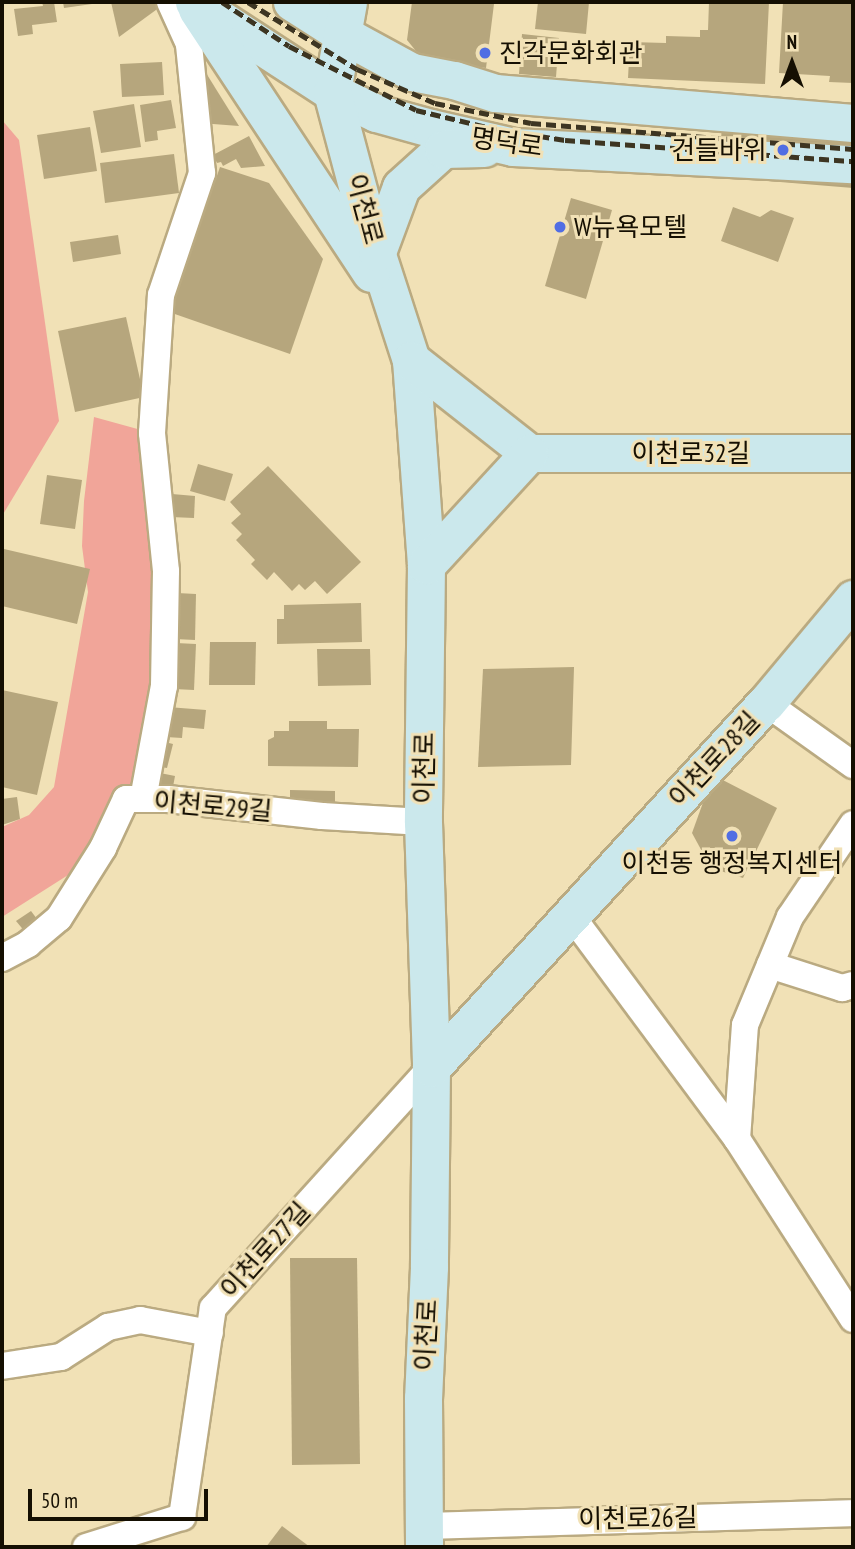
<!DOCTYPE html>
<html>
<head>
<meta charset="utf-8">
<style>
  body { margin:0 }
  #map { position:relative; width:855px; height:1549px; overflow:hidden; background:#f1e1b6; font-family:"PT Sans Narrow","Noto Sans KR",sans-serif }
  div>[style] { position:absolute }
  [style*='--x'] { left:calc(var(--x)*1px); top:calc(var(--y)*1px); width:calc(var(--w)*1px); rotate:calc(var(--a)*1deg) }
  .green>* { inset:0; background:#f1a599 }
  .building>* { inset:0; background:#b6a67d }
  .roads { filter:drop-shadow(2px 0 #baaa81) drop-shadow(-2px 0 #baaa81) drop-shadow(0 2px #baaa81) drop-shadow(0 -2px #baaa81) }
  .street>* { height:26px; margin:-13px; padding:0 13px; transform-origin:13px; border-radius:13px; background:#fff }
  .secondary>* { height:37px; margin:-18.5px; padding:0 18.5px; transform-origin:18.5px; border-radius:18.5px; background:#cbe8ec }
  .rail>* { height:5px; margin-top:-2.5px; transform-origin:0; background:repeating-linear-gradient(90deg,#3d3522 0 10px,transparent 0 15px) }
  .dots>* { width:19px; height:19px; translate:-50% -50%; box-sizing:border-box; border:4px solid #f1e1b6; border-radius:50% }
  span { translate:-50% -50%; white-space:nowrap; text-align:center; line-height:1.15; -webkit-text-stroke:6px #f1e1b6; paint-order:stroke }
  .poi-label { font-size:26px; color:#150f02 }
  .left { translate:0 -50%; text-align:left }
  .right { translate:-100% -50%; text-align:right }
  .street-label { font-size:26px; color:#150f02 }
  .frame { position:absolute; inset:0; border:4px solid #150f02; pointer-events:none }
  .north { position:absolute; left:757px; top:28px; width:70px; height:70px; -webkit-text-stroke:5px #f1e1b6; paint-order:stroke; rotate:0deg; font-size:19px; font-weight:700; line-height:28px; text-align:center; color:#150f02 }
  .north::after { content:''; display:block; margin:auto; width:24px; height:32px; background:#150f02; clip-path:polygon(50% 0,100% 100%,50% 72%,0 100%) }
  .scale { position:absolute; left:28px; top:1489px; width:180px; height:32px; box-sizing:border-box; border:4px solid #150f02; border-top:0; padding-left:9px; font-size:21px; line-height:24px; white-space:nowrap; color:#150f02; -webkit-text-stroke:5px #f1e1b6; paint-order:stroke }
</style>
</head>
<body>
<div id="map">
  <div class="green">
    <div style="clip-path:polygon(2px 120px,19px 140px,59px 421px,2px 516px)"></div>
    <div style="clip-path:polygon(94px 417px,152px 433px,166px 571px,143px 799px,106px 810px,98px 856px,2px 917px,2px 827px,29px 815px,54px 787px,88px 592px,82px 546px,84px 501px)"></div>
  </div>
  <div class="building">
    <div style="clip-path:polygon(42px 2px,54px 2px,57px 22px,32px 25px,33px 34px,18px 36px,14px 9px,43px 6px)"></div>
    <div style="clip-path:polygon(63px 2px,98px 2px,99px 3px,64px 8px)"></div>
    <div style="clip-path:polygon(111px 2px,158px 2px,160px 7px,119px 37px)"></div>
    <div style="clip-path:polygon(412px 2px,494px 4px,486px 68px,453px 64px,453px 60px,420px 56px,407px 40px)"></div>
    <div style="clip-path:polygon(538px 2px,589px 2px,586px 34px,535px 29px)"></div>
    <div style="clip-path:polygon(709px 2px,769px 2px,765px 84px,628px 78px,630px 42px,666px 43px,666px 36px,700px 37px,700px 30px,708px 30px)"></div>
    <div style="clip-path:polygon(783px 2px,853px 2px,853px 83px,829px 82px,830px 76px,779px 73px)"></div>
    <div style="clip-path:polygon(522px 34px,559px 38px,556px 77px,519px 74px)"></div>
    <div style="clip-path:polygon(162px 62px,164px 95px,122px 97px,120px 64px)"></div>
    <div style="clip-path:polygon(206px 73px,239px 126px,200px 123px,197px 91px)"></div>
    <div style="clip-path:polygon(171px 100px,176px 128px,157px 131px,158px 140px,145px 142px,140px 105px)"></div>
    <div style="clip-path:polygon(134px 104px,141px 147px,101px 153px,93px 111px)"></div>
    <div style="clip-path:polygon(723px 114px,853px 124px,853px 188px,718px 177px)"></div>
    <div style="clip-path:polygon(90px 127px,97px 171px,44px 179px,37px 135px)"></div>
    <div style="clip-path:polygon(249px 136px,265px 166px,241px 168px,236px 159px,223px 166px,221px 162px,217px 163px,213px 155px)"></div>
    <div style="clip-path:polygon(174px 154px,179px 193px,105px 203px,100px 163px)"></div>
    <div style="clip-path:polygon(220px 167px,269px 183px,323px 259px,290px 354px,169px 312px)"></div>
    <div style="clip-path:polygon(571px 198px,612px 210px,586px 299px,545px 286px)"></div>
    <div style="clip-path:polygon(733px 207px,760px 217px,771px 210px,794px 218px,778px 262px,721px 241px)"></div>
    <div style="clip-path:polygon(118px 235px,121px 254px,73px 262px,70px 242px)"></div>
    <div style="clip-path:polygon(126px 317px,144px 397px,75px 412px,58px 331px)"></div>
    <div style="clip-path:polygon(198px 464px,233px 474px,225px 501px,190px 491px)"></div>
    <div style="clip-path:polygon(268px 466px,361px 562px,327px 594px,315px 581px,305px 590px,299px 584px,292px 591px,274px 572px,267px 580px,251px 564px,255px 560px,236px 540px,242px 534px,231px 523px,241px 514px,230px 502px)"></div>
    <div style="clip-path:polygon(47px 475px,82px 480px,75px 529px,40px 524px)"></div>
    <div style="clip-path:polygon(172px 494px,195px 496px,194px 518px,171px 517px)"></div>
    <div style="clip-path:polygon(4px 549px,90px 569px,77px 624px,2px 606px)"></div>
    <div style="clip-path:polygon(177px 593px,196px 594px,195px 640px,175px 639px)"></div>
    <div style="clip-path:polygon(361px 603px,362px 642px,277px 644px,277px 619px,284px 619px,284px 605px)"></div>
    <div style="clip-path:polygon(210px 642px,256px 642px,255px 685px,209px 685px)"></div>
    <div style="clip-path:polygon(176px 643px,196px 644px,194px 690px,174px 689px)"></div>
    <div style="clip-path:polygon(317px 649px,370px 649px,371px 685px,318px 686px)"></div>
    <div style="clip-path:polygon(574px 667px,571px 765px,478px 767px,483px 669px)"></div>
    <div style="clip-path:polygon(2px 690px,58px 702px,37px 795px,2px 787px)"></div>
    <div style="clip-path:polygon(168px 707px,206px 710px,204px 729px,183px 727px,182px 738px,166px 737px)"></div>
    <div style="clip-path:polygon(289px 721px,327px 721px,327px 729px,359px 729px,358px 767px,268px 766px,268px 740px,274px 737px,274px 731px,289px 731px)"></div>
    <div style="clip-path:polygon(161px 741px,173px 744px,167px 768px,155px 766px)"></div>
    <div style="clip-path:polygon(155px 772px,175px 776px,172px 792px,152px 788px)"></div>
    <div style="clip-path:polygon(713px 775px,777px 808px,743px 878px,711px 868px,692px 833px)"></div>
    <div style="clip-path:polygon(290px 790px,335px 791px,335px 807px,290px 802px)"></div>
    <div style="clip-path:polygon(17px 797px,20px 819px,2px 825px,2px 799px)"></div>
    <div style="clip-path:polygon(31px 911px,40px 923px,26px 933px,16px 921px)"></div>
    <div style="clip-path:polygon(290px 1258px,357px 1258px,360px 1464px,292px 1465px)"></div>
    <div style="clip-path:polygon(282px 1526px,310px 1547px,266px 1547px)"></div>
  </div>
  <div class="roads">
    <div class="street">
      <div style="--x:766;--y:703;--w:107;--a:35.5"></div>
      <div style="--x:143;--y:799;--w:115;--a:-79.5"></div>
      <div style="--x:164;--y:686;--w:115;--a:-89"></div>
      <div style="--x:166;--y:571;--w:139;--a:-95.8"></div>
      <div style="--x:152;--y:433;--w:138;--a:-86.3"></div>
      <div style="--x:161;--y:295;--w:129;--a:-71.4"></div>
      <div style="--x:202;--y:173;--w:130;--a:-95.8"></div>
      <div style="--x:189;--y:44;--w:46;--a:-114.3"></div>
      <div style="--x:570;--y:914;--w:280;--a:53.4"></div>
      <div style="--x:737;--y:1139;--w:214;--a:57.2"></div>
      <div style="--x:2;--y:958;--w:30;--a:-28"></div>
      <div style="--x:28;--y:944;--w:40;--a:-40"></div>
      <div style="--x:59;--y:918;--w:83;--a:-57.8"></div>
      <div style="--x:103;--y:848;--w:54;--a:-64.9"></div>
      <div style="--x:126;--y:799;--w:42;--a:0"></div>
      <div style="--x:168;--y:799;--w:155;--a:6.3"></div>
      <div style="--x:322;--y:816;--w:101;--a:3.4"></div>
      <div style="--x:770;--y:965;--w:76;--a:17.7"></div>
      <div style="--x:842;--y:988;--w:11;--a:-15"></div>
      <div style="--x:737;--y:1139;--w:114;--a:-86"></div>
      <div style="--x:745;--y:1025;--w:117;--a:-67.4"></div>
      <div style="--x:790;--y:917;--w:112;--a:-55.9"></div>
      <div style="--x:2;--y:1366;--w:60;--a:-8.7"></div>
      <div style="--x:61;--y:1357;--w:56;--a:-32.6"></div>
      <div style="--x:108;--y:1327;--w:33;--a:-12"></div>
      <div style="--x:140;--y:1320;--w:71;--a:10.5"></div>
      <div style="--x:423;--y:1526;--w:430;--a:-1.7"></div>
      <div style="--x:86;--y:1547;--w:101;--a:-17.4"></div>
      <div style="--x:182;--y:1517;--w:211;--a:-81.6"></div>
      <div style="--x:213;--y:1308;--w:324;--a:-47.8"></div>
    </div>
    <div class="secondary">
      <div style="--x:194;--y:2;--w:165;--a:33.1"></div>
      <div style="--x:332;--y:92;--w:49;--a:25.5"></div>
      <div style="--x:376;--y:113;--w:57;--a:15.3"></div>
      <div style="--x:431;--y:128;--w:84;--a:13"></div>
      <div style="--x:513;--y:147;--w:340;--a:2.9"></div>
      <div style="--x:292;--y:2;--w:59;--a:32.6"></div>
      <div style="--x:342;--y:34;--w:80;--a:28.5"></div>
      <div style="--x:412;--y:72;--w:43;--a:10.8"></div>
      <div style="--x:454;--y:80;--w:43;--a:17.6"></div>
      <div style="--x:495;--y:93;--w:359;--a:4.8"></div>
      <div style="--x:348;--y:2;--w:91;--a:100.1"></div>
      <div style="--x:332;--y:92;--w:140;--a:75.1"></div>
      <div style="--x:368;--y:227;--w:140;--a:72.1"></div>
      <div style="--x:411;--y:360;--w:206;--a:85.8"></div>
      <div style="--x:426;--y:565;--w:257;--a:90.7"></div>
      <div style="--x:423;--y:822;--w:246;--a:88.1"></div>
      <div style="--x:431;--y:1068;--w:199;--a:90.6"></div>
      <div style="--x:429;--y:1267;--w:131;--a:92.6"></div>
      <div style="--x:423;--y:1398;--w:149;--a:89.6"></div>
      <div style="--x:197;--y:9;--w:316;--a:56.6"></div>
      <div style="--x:377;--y:252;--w:69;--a:-69.7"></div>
      <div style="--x:401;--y:187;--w:57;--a:-42.1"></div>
      <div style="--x:443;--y:149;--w:41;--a:-1.4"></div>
      <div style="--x:411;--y:360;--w:150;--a:38.2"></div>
      <div style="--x:529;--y:453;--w:324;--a:0"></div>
      <div style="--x:426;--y:565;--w:152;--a:-47.4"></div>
      <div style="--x:431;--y:1068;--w:495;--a:-47.5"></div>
      <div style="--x:766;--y:703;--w:136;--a:-50.1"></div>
    </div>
  </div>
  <div class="rail">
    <div style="--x:222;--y:2;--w:80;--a:33.3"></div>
    <div style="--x:289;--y:46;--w:142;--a:26.7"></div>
    <div style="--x:416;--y:110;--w:81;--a:13.5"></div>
    <div style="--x:495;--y:129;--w:71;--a:8.9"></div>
    <div style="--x:565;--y:140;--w:289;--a:4.2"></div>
    <div style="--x:248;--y:2;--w:128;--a:31.6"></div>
    <div style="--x:357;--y:69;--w:85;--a:23.6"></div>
    <div style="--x:435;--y:103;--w:98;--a:11.8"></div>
    <div style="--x:531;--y:123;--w:323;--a:4.6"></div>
  </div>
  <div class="dots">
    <div style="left:485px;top:53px;background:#516ee3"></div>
    <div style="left:783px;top:150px;background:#516ee3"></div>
    <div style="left:560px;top:227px;background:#516ee3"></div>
    <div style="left:732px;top:836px;background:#516ee3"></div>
  </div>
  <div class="poi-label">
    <span class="left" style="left:499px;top:53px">진각문화회관</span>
    <span class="right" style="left:767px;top:150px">건들바위</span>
    <span class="left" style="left:574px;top:227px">W뉴욕모텔</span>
    <span style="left:732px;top:863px">이천동 행정복지센터</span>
  </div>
  <div class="street-label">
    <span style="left:507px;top:142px;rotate:8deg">명덕로</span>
    <span style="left:365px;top:209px;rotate:75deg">이천로</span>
    <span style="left:691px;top:453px">이천로32길</span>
    <span style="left:714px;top:759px;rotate:-47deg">이천로28길</span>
    <span style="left:424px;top:768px;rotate:-89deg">이천로</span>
    <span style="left:213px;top:806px;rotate:5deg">이천로29길</span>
    <span style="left:265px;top:1250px;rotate:-48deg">이천로27길</span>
    <span style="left:426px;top:1335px;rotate:-87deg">이천로</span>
    <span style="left:638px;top:1518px;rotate:-1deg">이천로26길</span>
  </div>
  <div class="frame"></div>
  <div class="north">N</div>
  <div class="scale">50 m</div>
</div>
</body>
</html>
